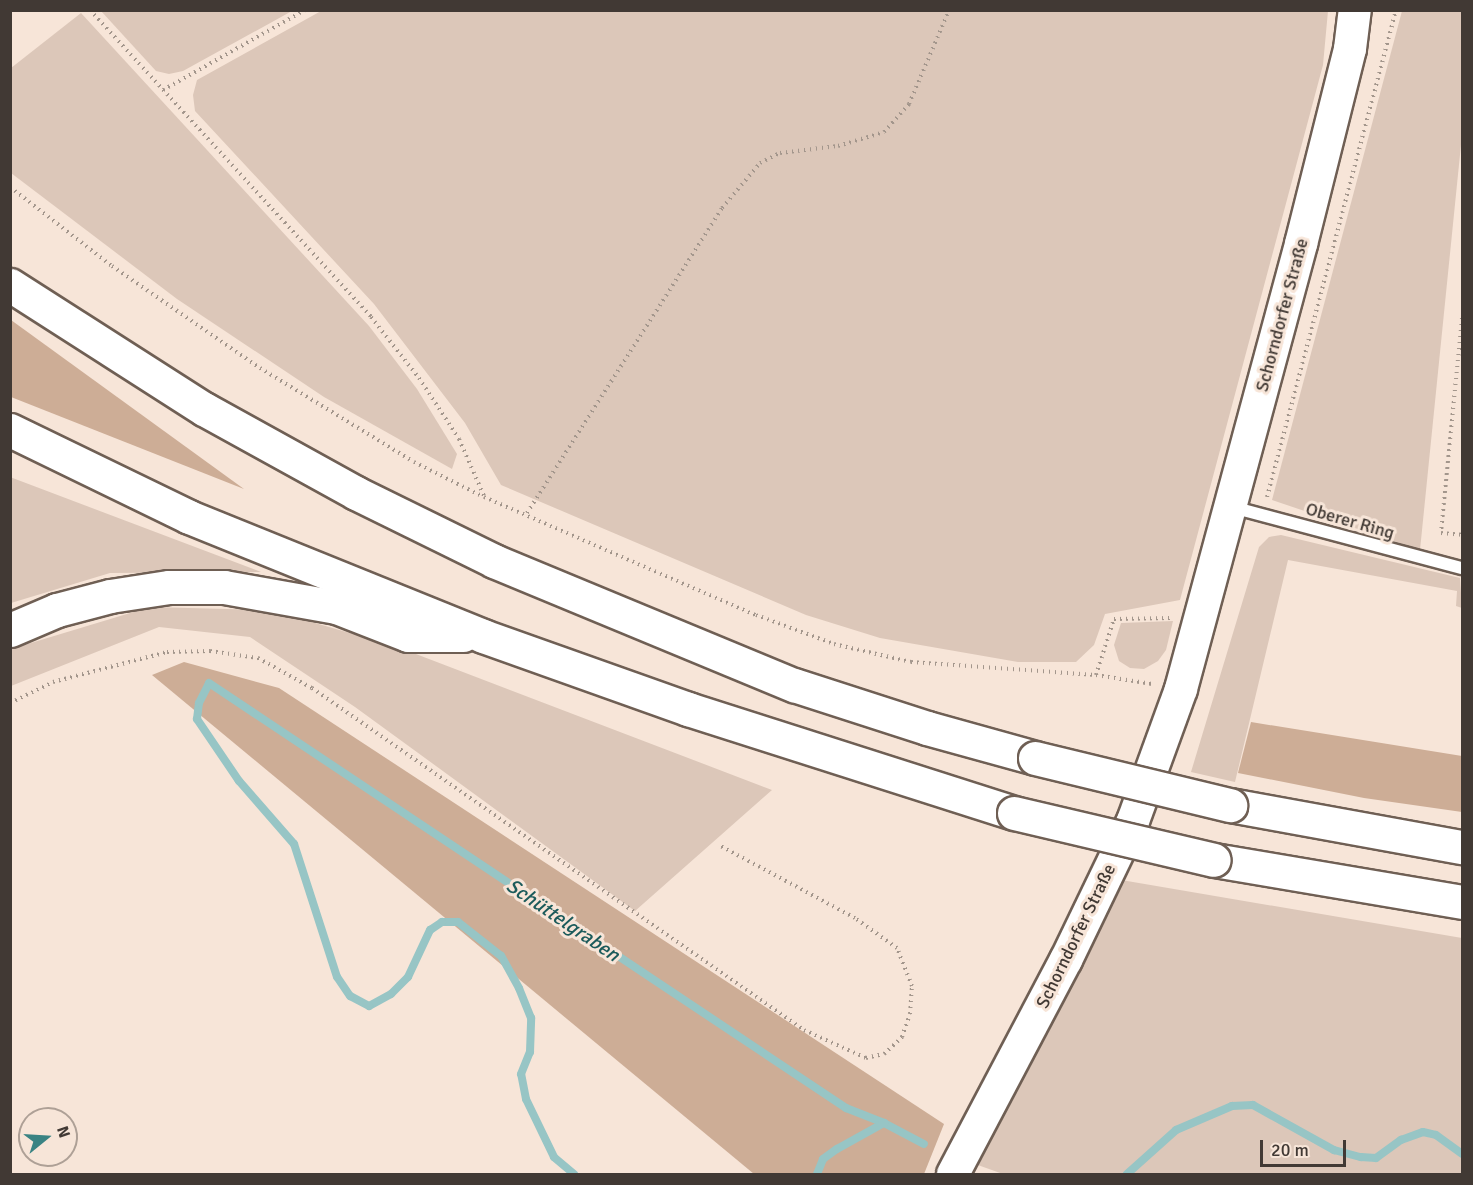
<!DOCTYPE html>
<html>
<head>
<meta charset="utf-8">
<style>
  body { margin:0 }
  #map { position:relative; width:1473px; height:1185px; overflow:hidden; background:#f7e5d8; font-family:Signika,sans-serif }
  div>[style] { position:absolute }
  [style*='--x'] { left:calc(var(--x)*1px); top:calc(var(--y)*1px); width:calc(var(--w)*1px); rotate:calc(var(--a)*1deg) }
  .green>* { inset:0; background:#dcc7b9 }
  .forest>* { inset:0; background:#cdad96 }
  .stream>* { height:8px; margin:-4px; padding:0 4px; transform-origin:4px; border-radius:4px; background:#97c5c5 }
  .path>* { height:4px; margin-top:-2px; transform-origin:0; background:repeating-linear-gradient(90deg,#a3968c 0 1.5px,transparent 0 6px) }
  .roads { filter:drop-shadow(2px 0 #6f5f54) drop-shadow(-2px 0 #6f5f54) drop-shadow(0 2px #6f5f54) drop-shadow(0 -2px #6f5f54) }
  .service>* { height:12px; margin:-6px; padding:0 6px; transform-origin:6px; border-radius:6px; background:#fff }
  .secondary>* { height:32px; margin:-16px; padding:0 16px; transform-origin:16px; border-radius:16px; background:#fff }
  .trunk>* { height:33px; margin:-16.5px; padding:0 16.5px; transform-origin:16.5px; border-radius:16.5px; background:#fff }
  .bridges { filter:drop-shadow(2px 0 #6f5f54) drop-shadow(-2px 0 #6f5f54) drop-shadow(0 2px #6f5f54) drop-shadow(0 -2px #6f5f54) }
  .trunk-bridge>* { height:33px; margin:-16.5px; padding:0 16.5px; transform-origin:16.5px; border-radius:16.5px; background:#fff }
  span { translate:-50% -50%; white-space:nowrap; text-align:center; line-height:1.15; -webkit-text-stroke:6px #f7e5d8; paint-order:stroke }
  .street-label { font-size:18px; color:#413934 }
  .water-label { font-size:20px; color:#1c5b5b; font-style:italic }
  .frame { position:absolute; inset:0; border:12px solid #413934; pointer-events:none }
  .north { position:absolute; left:18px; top:1107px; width:60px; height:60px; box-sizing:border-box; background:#f7e5d8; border:2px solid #aea096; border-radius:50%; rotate:72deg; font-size:16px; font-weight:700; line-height:24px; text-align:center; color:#413934 }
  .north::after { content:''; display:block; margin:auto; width:21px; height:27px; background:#3a8383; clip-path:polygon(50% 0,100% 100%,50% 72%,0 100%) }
  .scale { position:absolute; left:1260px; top:1140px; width:86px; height:27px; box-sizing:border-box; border:3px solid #413934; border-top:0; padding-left:8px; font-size:18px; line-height:21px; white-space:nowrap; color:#413934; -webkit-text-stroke:4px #f7e5d8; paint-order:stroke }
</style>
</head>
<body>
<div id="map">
  <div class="green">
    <div style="clip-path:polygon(101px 11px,292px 11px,183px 71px,169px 74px,156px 71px)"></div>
    <div style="clip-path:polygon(321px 11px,1328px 11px,1323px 65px,1180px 600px,1105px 614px,1094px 645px,1076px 662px,1018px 662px,880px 638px,806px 615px,501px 485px,465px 423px,374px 304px,195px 111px,193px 95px,197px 80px)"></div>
    <div style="clip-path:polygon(1402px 11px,1462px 11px,1462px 135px,1420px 550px,1272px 500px)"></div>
    <div style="clip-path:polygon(81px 13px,369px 326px,417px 389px,457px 454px,452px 469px,324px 397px,177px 299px,11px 173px,11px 68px)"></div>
    <div style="clip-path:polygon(10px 477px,261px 572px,110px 573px,11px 603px)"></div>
    <div style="clip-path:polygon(1281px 535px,1460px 578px,1462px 608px,1456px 606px,1457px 591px,1288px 560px,1235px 782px,1191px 772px,1259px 547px,1269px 537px)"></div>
    <div style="clip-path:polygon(150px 607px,270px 610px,395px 646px,772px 790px,635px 911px,355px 707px,250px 637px,159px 627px,11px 686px,11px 649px)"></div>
    <div style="clip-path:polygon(1173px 621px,1166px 650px,1158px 661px,1144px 669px,1130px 668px,1119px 661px,1114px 645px,1121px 623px)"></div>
    <div style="clip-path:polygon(1092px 875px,1462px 938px,1462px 1174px,1003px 1174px,975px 1164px)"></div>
  </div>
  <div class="forest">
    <div style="clip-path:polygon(11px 320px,244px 489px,11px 397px)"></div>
    <div style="clip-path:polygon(184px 662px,279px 688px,944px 1124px,924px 1174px,754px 1174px,152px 675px)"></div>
    <div style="clip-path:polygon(1251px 722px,1462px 756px,1462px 812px,1364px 798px,1238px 773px)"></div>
  </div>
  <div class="stream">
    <div style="--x:574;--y:1174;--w:26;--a:-140"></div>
    <div style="--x:554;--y:1157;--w:64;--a:-115.8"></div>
    <div style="--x:526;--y:1099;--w:25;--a:-101"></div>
    <div style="--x:521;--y:1074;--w:24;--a:-68"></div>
    <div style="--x:530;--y:1052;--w:34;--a:-88"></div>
    <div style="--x:531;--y:1018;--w:32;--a:-112"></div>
    <div style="--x:519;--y:988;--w:37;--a:-119"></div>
    <div style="--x:501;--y:956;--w:55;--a:-141.7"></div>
    <div style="--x:458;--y:922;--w:16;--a:180"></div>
    <div style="--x:442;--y:922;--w:14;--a:146"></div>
    <div style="--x:430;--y:930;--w:52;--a:115.1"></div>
    <div style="--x:408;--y:977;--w:24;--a:135"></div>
    <div style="--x:391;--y:994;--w:25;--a:151"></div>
    <div style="--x:369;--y:1006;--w:21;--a:-152"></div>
    <div style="--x:350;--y:996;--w:23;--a:-124"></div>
    <div style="--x:337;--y:977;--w:140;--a:-107.9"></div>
    <div style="--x:294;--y:844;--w:84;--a:-131.1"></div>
    <div style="--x:239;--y:781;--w:75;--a:-124.1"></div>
    <div style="--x:197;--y:719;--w:16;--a:-83"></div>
    <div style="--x:199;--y:703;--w:22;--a:-63"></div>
    <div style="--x:209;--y:683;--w:766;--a:33.71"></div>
    <div style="--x:846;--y:1108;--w:41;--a:21.5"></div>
    <div style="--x:884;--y:1123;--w:45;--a:27.7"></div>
    <div style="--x:817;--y:1174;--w:16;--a:-68"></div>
    <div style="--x:823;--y:1159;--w:17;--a:-36"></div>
    <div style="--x:837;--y:1149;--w:54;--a:-29"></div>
    <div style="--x:1127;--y:1174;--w:66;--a:-41.9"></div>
    <div style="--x:1176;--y:1130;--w:61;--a:-23.2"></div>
    <div style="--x:1232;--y:1106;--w:21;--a:-3"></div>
    <div style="--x:1253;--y:1105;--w:93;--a:29.1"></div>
    <div style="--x:1334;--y:1150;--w:28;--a:15"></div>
    <div style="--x:1361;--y:1157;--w:15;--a:4"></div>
    <div style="--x:1376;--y:1158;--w:31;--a:-36"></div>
    <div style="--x:1401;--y:1140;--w:23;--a:-20"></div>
    <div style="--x:1423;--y:1132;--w:13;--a:13"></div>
    <div style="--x:1436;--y:1135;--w:32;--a:36"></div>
  </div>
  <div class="path">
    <div style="--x:90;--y:10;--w:416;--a:47.5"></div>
    <div style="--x:371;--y:317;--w:78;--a:51.8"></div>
    <div style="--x:419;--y:378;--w:73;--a:56.7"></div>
    <div style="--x:459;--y:439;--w:62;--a:66.3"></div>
    <div style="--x:163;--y:90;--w:163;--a:-29.4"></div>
    <div style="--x:10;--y:187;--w:129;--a:37.8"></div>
    <div style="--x:112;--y:266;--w:180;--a:34.6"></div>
    <div style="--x:260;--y:368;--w:180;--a:31.4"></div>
    <div style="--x:414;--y:462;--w:78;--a:26.6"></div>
    <div style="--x:484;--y:497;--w:296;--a:23.5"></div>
    <div style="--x:756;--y:615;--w:83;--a:20.4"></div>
    <div style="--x:834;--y:644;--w:79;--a:13.2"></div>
    <div style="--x:911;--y:662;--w:185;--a:4"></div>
    <div style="--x:1096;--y:675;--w:57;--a:9.1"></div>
    <div style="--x:1462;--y:318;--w:216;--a:95.6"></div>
    <div style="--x:1441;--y:533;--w:21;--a:5"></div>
    <div style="--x:1267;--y:497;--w:504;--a:-75.16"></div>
    <div style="--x:527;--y:513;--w:362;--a:-57.4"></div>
    <div style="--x:722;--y:208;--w:59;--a:-49.8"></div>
    <div style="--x:760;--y:163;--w:22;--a:-27"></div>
    <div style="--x:780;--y:153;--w:58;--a:-6.9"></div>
    <div style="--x:838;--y:146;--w:48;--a:-16.9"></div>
    <div style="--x:884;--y:132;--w:38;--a:-48"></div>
    <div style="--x:909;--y:104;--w:102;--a:-66.9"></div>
    <div style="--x:1096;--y:675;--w:59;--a:-72.2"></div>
    <div style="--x:1114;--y:619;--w:57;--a:-1"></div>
    <div style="--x:10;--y:703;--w:48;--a:-26"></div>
    <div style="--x:53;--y:682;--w:118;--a:-14.7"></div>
    <div style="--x:167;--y:652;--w:43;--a:-1.3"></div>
    <div style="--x:210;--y:651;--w:49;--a:8.3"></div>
    <div style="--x:258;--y:658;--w:62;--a:29.1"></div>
    <div style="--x:312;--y:688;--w:599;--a:34.8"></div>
    <div style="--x:804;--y:1030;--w:68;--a:24.3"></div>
    <div style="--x:866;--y:1058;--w:18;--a:-13"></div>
    <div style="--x:884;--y:1054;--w:25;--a:-43"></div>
    <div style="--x:902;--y:1037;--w:24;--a:-71"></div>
    <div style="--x:910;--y:1014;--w:28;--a:-86"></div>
    <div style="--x:912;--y:986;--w:41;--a:-111.5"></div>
    <div style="--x:897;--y:948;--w:52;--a:-144.5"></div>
    <div style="--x:855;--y:918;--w:152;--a:-151.8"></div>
  </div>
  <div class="roads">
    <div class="service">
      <div style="--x:1232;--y:507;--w:238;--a:14.9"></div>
    </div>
    <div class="secondary">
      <div style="--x:953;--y:1174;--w:242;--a:-62.2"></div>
      <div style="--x:1066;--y:960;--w:154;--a:-64.3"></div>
      <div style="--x:1133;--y:821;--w:140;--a:-70"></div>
      <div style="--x:1181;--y:689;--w:461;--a:-74.9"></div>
      <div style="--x:1301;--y:244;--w:201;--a:-75.9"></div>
      <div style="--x:1350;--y:49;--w:39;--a:-83"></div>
    </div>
    <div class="trunk">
      <div style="--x:10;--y:285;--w:230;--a:32.6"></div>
      <div style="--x:204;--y:409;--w:174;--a:28.9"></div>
      <div style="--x:356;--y:493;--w:154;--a:26.2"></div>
      <div style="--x:494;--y:561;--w:325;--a:22.5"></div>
      <div style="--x:794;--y:685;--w:140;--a:17.9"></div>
      <div style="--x:927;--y:728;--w:112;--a:15.5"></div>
      <div style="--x:10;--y:430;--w:199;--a:25.9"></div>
      <div style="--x:189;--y:517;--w:317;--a:22"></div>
      <div style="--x:483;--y:636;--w:218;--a:19.6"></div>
      <div style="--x:688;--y:709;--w:342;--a:17.7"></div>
      <div style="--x:10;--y:630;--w:51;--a:-23.1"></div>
      <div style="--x:57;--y:610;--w:55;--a:-14.8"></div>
      <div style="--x:110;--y:596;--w:60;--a:-8.7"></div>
      <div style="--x:169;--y:587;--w:55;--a:0"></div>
      <div style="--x:224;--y:587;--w:114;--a:10.1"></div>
      <div style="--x:336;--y:607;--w:77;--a:21.3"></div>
      <div style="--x:408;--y:635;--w:55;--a:0"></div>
      <div style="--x:1230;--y:805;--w:236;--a:10.3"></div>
      <div style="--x:1214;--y:860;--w:252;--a:9.6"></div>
    </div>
  </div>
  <div class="bridges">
    <div class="trunk-bridge">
      <div style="--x:1035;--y:758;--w:201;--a:13.6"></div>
      <div style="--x:1014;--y:813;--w:205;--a:13.2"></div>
    </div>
  </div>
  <div class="street-label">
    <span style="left:1282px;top:315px;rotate:-75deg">Schorndorfer Straße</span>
    <span style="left:1350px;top:521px;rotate:16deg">Oberer Ring</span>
    <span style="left:1076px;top:936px;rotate:-64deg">Schorndorfer Straße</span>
  </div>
  <div class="water-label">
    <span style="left:563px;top:920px;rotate:34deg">Schüttelgraben</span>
  </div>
  <div class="frame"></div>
  <div class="north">N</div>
  <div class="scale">20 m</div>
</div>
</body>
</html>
